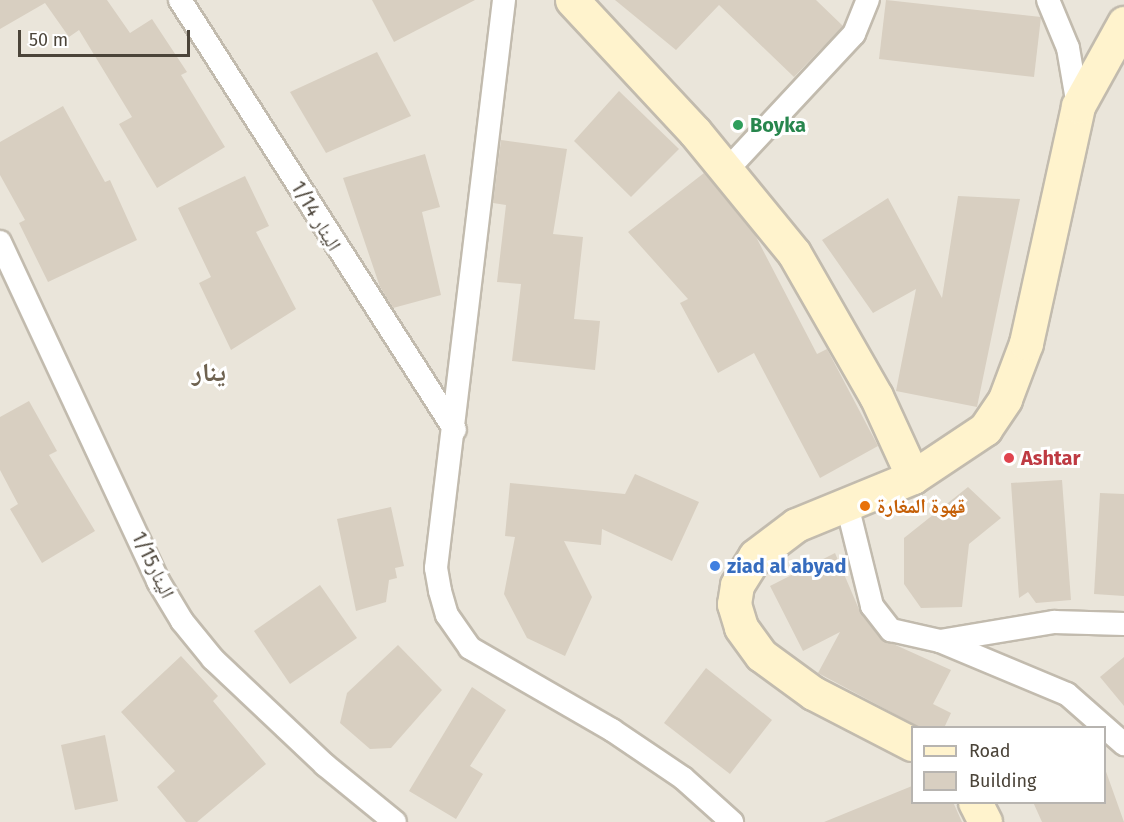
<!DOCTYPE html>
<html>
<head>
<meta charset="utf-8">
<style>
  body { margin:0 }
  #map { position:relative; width:1124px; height:822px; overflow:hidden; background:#f6f3ec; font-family:"Fira Sans","Noto Naskh Arabic",sans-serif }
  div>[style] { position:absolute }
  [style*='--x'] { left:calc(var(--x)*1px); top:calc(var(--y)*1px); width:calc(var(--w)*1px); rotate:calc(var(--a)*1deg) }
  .residential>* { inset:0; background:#eae5da }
  .building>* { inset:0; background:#d8cfc1 }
  .roads { filter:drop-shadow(2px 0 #c2bbae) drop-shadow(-2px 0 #c2bbae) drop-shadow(0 2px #c2bbae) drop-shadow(0 -2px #c2bbae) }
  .street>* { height:22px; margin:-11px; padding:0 11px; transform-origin:11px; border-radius:11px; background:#fff }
  .secondary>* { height:33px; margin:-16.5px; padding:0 16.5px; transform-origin:16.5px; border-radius:16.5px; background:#fff3cd }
  .dots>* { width:16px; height:16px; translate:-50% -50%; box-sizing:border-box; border:3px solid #fff; border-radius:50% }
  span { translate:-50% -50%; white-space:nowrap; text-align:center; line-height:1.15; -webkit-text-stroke:6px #fff; paint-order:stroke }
  .leisure-label { font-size:20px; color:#27864d; font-weight:700 }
  .left { translate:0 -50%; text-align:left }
  .street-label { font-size:20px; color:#4b4439 }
  .health-label { font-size:20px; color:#be3a42; font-weight:700 }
  .food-label { font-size:20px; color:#c56008; font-weight:700 }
  .shop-label { font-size:20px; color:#366cbe; font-weight:700 }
  .district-label { font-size:26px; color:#6e6250; font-weight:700 }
  .legend { position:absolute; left:911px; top:726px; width:195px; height:78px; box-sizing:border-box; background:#fff; border:2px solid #b7b4b0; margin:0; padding:8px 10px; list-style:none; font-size:18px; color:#4b4439 }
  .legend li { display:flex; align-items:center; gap:12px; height:30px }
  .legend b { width:30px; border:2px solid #b7b4b0 }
  .scale { position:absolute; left:18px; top:30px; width:172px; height:27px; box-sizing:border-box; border:3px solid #4b4439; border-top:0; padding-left:8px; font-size:18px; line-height:21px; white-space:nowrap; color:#4b4439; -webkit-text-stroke:4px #fff; paint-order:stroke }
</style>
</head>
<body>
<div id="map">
  <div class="residential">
    <div style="clip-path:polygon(evenodd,0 0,1124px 0,1124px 822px,0 822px,0 0,912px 728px,1104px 728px,1104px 802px,912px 802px,912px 728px)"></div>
  </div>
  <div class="building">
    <div style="clip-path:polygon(0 0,107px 0,130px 33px,152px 19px,187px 72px,181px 75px,225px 147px,157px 188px,119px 124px,132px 117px,79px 30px,69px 37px,45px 3px,0 29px)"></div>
    <div style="clip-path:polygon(372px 0,475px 0,394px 42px)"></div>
    <div style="clip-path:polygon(615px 0,816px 0,843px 26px,794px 77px,719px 5px,676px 50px)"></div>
    <div style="clip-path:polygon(886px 0,1041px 17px,1034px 77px,879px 59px)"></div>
    <div style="clip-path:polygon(377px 52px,411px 116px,326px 153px,290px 92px)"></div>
    <div style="clip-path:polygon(619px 91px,679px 149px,631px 197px,574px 141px)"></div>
    <div style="clip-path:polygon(63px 106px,105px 182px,110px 180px,137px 240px,48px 282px,19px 223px,25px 220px,0 175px,0 142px)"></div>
    <div style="clip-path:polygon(501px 140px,567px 149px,553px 234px,583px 237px,574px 319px,600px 321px,595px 370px,512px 361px,521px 284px,497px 282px,506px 205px,493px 203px)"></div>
    <div style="clip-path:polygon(425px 154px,440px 207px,422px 212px,441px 295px,393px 308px,380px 287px,343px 178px)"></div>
    <div style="clip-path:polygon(704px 173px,755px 235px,817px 354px,827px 349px,878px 446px,820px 478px,754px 353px,718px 373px,680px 303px,688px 299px,628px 232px)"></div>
    <div style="clip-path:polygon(245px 176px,269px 226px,256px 232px,296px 309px,231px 350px,199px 283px,211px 277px,178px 208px)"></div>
    <div style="clip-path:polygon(958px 196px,1020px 199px,977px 407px,896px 391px,916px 289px,873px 313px,822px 240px,888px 198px,942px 298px)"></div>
    <div style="clip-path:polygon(29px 401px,57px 451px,49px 455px,95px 531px,42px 563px,10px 509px,18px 504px,0 470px,0 417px)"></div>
    <div style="clip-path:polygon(635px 474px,699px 502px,672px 561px,602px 529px,601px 545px,564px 541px,592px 597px,565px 656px,527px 638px,504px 594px,515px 537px,505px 536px,510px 483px,625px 494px)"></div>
    <div style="clip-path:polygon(1062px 480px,1071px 600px,1036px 603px,1028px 592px,1019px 598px,1011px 483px)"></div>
    <div style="clip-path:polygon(968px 487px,1001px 518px,969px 544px,962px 607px,921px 608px,904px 584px,904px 538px)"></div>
    <div style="clip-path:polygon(1100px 493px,1124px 494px,1124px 596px,1094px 594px)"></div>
    <div style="clip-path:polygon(391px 507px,404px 566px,395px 568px,397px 578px,389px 580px,386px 602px,356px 611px,337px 519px)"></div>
    <div style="clip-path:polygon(835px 553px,861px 614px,880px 638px,951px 670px,933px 704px,951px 713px,944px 728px,921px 728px,818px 673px,840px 632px,803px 651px,770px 586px)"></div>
    <div style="clip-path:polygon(320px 585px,357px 638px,290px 684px,254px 631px)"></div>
    <div style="clip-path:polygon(398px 645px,442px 690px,391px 748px,370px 749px,340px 723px,347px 693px)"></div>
    <div style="clip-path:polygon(181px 656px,218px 696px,213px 701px,266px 764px,197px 822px,186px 822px,157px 787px,175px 771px,121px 712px)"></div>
    <div style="clip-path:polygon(1124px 657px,1124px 706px,1100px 677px)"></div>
    <div style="clip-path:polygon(706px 668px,772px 720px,730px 774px,664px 723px)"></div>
    <div style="clip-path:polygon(472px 687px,506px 710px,470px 766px,483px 774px,456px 819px,409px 791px)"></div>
    <div style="clip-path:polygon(105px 735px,118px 801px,75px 810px,61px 745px)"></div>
    <div style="clip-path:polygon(1104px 766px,1124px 822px,1042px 822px,1033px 802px,1104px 802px)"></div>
    <div style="clip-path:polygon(912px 786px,912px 802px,953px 802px,962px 822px,824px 822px)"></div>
  </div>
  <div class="roads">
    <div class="street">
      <div style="--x:180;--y:0;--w:510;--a:57.4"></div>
      <div style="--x:504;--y:0;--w:572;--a:96.83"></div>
      <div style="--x:436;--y:568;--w:23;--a:80"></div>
      <div style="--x:440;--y:591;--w:25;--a:74"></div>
      <div style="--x:447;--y:615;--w:40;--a:55.1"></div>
      <div style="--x:470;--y:648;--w:164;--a:30"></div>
      <div style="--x:612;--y:730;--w:86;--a:34.1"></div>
      <div style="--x:683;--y:778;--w:66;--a:41.9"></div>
      <div style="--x:1048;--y:0;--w:52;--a:67.4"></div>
      <div style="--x:1068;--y:48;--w:59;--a:80.2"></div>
      <div style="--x:727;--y:170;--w:186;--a:-47"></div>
      <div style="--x:854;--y:34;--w:37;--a:-68"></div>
      <div style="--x:0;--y:242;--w:374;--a:65"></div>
      <div style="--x:158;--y:581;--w:47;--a:59"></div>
      <div style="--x:182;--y:621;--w:49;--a:50.8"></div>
      <div style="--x:213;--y:659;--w:154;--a:43.4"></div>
      <div style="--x:325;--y:765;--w:90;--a:39.2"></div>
      <div style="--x:847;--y:505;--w:104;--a:76.1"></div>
      <div style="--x:872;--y:606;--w:31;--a:52"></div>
      <div style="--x:891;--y:630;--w:50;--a:12.7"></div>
      <div style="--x:940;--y:641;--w:138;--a:22.7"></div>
      <div style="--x:1067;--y:694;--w:76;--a:41.3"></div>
      <div style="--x:940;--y:641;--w:116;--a:-9.5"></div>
      <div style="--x:1054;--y:622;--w:70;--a:1.6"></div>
    </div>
    <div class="secondary">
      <div style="--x:572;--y:0;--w:180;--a:47"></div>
      <div style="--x:695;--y:132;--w:156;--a:50.7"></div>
      <div style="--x:794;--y:253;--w:165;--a:60.2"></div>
      <div style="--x:876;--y:396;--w:89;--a:65.4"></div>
      <div style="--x:912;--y:744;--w:111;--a:-152.7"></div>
      <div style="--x:813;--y:693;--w:64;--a:-143.8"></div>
      <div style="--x:761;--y:655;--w:34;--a:-126"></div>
      <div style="--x:741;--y:627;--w:24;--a:-107"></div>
      <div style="--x:734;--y:604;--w:19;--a:-81"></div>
      <div style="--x:737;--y:585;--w:34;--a:-58"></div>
      <div style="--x:755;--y:556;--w:51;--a:-37.1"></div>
      <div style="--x:796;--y:525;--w:126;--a:-22.3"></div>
      <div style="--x:913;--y:477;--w:87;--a:-33.7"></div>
      <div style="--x:985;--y:429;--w:36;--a:-56"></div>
      <div style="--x:1005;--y:399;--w:60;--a:-69.4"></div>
      <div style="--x:1026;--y:343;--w:243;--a:-77.6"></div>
      <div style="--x:1078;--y:106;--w:95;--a:-61"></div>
      <div style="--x:975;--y:802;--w:22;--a:63"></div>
    </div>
  </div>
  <div class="dots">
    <div style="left:738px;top:125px;background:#2e9e5b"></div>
    <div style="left:1009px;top:458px;background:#e0444e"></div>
    <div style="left:865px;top:506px;background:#e8710a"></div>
    <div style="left:715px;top:566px;background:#3f7fe0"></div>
  </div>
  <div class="leisure-label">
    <span class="left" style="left:750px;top:125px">Boyka</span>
  </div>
  <div class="street-label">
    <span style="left:316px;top:216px;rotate:59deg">الينار 1/14</span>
    <span style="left:153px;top:565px;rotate:64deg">الينار1/15</span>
  </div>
  <div class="health-label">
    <span class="left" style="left:1021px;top:458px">Ashtar</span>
  </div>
  <div class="food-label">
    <span class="left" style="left:877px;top:506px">قهوة المغارة</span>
  </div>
  <div class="shop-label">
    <span class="left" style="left:727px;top:566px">ziad al abyad</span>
  </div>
  <div class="district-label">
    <span style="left:209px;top:373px">ينار</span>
  </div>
  <ul class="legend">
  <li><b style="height:8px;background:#fff3cd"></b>Road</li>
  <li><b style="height:16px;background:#d8cfc1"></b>Building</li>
  </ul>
  <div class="scale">50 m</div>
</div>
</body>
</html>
